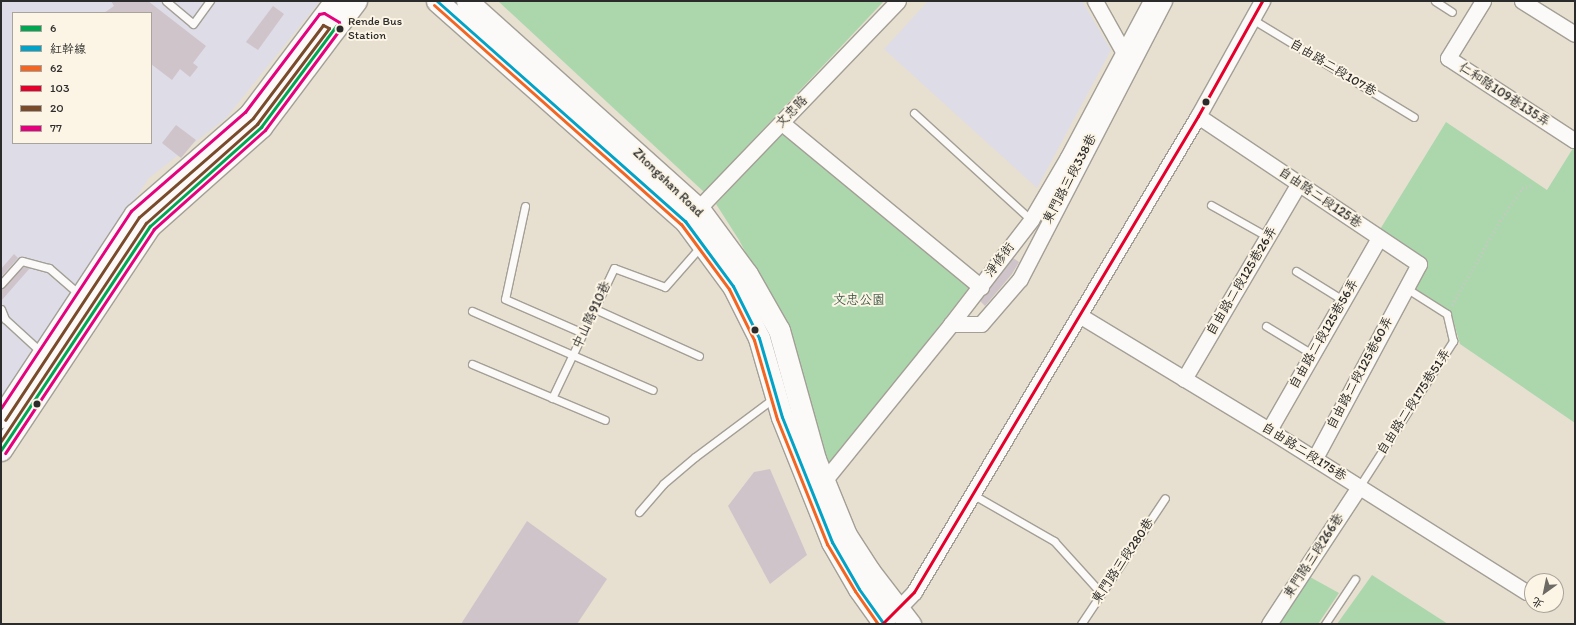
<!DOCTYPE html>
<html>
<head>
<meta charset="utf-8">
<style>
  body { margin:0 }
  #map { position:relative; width:1576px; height:625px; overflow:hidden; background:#e7e0d0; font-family:Itim,"LXGW WenKai TC",sans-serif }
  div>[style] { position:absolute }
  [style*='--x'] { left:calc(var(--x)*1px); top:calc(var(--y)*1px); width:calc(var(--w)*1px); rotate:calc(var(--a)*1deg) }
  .built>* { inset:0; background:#dddce7 }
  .green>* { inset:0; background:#acd7ad }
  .building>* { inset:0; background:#cfc4ca }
  .path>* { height:2.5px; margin-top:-1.25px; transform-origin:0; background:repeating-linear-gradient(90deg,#c9c7c4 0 1px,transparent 0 4px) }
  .roads { filter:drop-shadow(1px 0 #a39f96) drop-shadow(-1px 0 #a39f96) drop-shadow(0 1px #a39f96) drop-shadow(0 -1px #a39f96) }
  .lane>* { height:7px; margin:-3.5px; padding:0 3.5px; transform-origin:3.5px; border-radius:3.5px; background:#fbfaf8 }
  .street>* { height:15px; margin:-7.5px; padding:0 7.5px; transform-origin:7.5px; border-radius:7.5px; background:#fbfaf8 }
  .secondary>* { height:21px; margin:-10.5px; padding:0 10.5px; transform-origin:10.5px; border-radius:10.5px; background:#fbfaf8 }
  .bus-1>* { height:3px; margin:-1.5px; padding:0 1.5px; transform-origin:1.5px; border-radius:1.5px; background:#00a651 }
  .bus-2>* { height:3px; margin:-1.5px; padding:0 1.5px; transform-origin:1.5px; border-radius:1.5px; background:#02a3c6 }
  .bus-3>* { height:3px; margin:-1.5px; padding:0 1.5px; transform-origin:1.5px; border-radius:1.5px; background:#f26522 }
  .bus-4>* { height:3px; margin:-1.5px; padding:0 1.5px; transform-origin:1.5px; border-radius:1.5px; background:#e4002b }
  .bus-5>* { height:3px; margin:-1.5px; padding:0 1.5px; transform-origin:1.5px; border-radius:1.5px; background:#7a4b2a }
  .bus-6>* { height:3px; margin:-1.5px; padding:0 1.5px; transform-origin:1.5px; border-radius:1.5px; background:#e5007d }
  .dots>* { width:11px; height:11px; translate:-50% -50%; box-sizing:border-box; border:2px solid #fcf5e5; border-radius:50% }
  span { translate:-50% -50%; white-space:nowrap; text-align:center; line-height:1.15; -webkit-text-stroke:4px #fcf5e5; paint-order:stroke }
  .bus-label { font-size:12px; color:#2b2b2b }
  .left { translate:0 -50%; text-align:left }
  .street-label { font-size:13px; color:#2b2b2b }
  .park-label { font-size:13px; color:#435c4a }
  .frame { position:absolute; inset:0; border:2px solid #2b2b2b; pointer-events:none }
  .legend { position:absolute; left:12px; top:12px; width:140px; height:132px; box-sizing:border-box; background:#fcf5e5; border:1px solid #a8a49b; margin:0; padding:5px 7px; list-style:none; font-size:12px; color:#2b2b2b }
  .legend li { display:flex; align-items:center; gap:8px; height:20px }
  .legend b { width:20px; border:1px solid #a8a49b }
  .north { position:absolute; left:1524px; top:573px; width:40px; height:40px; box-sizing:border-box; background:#fcf5e5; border:1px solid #a8a49b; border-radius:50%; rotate:213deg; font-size:11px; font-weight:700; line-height:16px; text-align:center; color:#2b2b2b }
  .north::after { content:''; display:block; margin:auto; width:14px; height:18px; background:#6d6a65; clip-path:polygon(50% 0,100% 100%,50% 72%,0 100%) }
</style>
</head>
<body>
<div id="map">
  <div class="built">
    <div style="clip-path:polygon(evenodd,1px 1px,320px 1px,226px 118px,149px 178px,1px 398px,1px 1px,13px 13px,151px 13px,151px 143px,13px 143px,13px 13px)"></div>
    <div style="clip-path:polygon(928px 1px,1082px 1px,1111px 50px,1037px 188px,884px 49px)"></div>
  </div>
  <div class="green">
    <div style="clip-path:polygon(498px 1px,884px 1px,704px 192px)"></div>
    <div style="clip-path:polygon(1446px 122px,1547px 190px,1575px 145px,1575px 423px,1460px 344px,1451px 313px,1409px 287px,1423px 262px,1379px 231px)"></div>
    <div style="clip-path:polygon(783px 133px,969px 288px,825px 471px,806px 385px,780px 317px,739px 240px,716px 204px)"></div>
    <div style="clip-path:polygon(1372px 575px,1448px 624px,1337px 624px)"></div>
    <div style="clip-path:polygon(1310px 577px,1339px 593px,1318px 624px,1277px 624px)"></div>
  </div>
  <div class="building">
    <div style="clip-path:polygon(111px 1px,148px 1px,206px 46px,193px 63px,198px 67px,190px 77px,180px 69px,172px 80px,151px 64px,151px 13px,104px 13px,114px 6px)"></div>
    <div style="clip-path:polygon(273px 6px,284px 14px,258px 50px,246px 42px)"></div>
    <div style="clip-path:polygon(176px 125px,196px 140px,181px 158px,162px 143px)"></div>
    <div style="clip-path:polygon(14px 254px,18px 258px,1px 277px,1px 269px)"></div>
    <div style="clip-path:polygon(1013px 258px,1019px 262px,1012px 274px,985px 306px,980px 301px)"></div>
    <div style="clip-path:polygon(24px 267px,30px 268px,1px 301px,1px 289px)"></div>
    <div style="clip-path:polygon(770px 469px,807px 555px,770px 584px,728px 506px,754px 472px)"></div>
    <div style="clip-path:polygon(527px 521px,607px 579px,577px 624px,461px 624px)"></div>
  </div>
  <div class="path">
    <div style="--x:1452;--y:305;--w:97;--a:-60.3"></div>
    <div style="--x:1500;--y:221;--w:40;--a:-56"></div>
    <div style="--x:1522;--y:188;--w:10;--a:-17"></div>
  </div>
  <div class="roads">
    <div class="lane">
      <div style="--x:166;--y:1;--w:35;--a:40"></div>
      <div style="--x:193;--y:24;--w:29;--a:-54"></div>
      <div style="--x:1435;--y:1;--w:20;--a:33"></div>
      <div style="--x:1252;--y:19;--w:189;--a:31.2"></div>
      <div style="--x:914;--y:113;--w:159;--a:42.4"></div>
      <div style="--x:1211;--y:205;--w:65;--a:29.3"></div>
      <div style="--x:525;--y:206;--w:95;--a:102.1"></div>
      <div style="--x:505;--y:299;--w:85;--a:23.6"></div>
      <div style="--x:1296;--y:271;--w:55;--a:31.7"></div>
      <div style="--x:1;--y:284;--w:31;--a:-48"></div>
      <div style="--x:22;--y:261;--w:28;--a:15"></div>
      <div style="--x:49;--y:268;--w:40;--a:41"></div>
      <div style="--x:1;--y:309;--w:11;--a:68"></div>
      <div style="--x:5;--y:319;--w:49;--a:42.5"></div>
      <div style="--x:595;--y:309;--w:114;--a:24.3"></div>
      <div style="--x:472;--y:311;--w:197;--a:23.6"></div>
      <div style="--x:1266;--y:326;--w:54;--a:31.3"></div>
      <div style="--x:472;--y:364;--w:144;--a:22.8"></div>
      <div style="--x:552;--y:398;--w:144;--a:-64.5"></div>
      <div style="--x:614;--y:268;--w:54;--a:20.4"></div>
      <div style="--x:665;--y:287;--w:55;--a:-48.7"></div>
      <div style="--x:1359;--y:487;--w:174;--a:-57.2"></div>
      <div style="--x:1453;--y:341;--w:28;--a:-103"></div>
      <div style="--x:1447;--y:314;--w:49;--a:-147.6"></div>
      <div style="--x:972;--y:494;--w:95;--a:29.8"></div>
      <div style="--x:1054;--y:541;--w:70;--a:47.9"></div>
      <div style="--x:639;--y:512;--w:37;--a:-49"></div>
      <div style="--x:663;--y:484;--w:42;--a:-40.2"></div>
      <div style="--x:695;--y:457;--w:99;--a:-36.8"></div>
      <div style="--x:1081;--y:624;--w:151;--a:-56.3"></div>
      <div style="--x:1325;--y:624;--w:54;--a:-56.3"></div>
    </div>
    <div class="street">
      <div style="--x:1095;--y:1;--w:57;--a:60.8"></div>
      <div style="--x:1483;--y:1;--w:67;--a:121.6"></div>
      <div style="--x:1448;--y:58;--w:150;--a:33.1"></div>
      <div style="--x:1574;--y:140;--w:1;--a:-45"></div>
      <div style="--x:1522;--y:1;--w:62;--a:31.9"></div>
      <div style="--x:1198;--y:116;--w:266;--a:33.8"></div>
      <div style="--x:1419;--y:264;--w:220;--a:118.2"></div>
      <div style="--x:782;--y:123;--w:258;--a:39.5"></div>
      <div style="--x:692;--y:215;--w:297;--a:-46.1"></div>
      <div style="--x:1079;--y:315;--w:222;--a:31.2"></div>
      <div style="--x:1269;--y:430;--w:304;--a:32.2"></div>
      <div style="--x:951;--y:324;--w:30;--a:0"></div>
      <div style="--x:981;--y:324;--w:60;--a:-49.1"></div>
      <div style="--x:1020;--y:279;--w:313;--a:-62.6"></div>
      <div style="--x:1184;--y:379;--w:227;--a:-59.6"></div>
      <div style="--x:1269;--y:430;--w:221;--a:-60.2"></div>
      <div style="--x:816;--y:484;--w:9;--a:-21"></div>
      <div style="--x:824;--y:481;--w:202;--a:-51"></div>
      <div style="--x:951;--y:324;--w:131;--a:-52.4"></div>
      <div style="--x:1031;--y:220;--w:73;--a:-59.6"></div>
      <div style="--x:1068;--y:157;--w:177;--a:-62"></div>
      <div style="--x:891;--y:616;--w:33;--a:-46"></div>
      <div style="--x:914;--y:592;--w:554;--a:-59.18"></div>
      <div style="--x:1198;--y:116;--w:132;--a:-60.9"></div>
      <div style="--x:1269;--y:624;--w:164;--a:-56.7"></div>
    </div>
    <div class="secondary">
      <div style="--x:437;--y:1;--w:332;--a:41.6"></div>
      <div style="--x:685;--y:221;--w:81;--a:53.6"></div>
      <div style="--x:733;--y:286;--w:58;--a:63.4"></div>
      <div style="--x:759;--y:338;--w:82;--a:73.8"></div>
      <div style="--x:782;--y:417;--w:135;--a:68.2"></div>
      <div style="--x:832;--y:542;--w:54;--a:60.1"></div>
      <div style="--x:859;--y:589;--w:43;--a:54.5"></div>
      <div style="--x:467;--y:1;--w:312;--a:41.9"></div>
      <div style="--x:699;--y:209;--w:81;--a:53.6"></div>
      <div style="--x:747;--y:274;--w:64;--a:60.3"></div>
      <div style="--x:779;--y:330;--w:134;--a:74.4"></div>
      <div style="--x:815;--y:459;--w:82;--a:67.8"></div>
      <div style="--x:846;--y:535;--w:44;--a:57"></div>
      <div style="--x:870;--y:572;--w:66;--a:52.4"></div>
      <div style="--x:1;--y:417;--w:243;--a:-56.6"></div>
      <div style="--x:135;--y:214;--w:151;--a:-41"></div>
      <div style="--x:249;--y:115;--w:143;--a:-53"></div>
      <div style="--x:1;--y:450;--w:269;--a:-56.4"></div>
      <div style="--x:150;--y:226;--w:149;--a:-41.7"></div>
      <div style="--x:261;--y:127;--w:158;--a:-53"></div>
    </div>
  </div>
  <div class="bus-1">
    <div style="--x:1;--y:450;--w:269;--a:-56.4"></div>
    <div style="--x:150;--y:226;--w:149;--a:-41.7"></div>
    <div style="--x:261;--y:127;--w:126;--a:-53.4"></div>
  </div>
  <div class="bus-2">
    <div style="--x:437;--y:1;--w:332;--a:41.6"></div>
    <div style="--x:685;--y:221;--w:81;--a:53.6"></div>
    <div style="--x:733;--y:286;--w:58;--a:63.4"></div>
    <div style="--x:759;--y:338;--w:82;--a:73.8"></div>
    <div style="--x:782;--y:417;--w:135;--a:68.2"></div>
    <div style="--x:832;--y:542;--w:54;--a:60.1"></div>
    <div style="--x:859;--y:589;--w:43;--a:54.5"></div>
  </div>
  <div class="bus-3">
    <div style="--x:434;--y:5;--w:330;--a:41.6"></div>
    <div style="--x:681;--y:224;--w:81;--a:53.6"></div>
    <div style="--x:729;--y:289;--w:57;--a:63.9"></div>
    <div style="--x:754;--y:340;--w:82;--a:73.8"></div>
    <div style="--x:777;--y:419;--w:135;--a:68.2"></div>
    <div style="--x:827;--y:544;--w:55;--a:59.2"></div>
    <div style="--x:855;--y:591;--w:40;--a:55.1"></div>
  </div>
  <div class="bus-4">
    <div style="--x:882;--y:624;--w:45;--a:-45"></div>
    <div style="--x:914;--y:592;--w:554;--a:-59.18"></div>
    <div style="--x:1198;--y:116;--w:132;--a:-60.9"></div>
  </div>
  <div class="bus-5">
    <div style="--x:1;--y:441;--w:262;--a:-56.4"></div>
    <div style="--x:146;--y:223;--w:149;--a:-41.7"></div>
    <div style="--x:257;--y:124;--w:120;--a:-53.1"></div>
    <div style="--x:329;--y:28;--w:7;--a:-153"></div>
    <div style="--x:323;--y:25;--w:116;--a:127"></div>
    <div style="--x:253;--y:118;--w:151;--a:139"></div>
    <div style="--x:139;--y:217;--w:243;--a:123.4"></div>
  </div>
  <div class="bus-6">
    <div style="--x:1;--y:408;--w:236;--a:-56.6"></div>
    <div style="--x:131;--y:211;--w:151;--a:-41"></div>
    <div style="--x:245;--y:112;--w:123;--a:-52.9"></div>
    <div style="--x:319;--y:14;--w:5;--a:-11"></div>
    <div style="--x:324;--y:13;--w:17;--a:31"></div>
    <div style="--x:339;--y:22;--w:7;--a:82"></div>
    <div style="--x:340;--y:29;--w:126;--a:126.6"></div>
    <div style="--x:265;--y:130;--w:149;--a:138.3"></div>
    <div style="--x:154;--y:229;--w:269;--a:123.6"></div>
  </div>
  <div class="dots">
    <div style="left:340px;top:29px;background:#2b2b2b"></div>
    <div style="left:1206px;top:102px;background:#2b2b2b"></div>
    <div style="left:755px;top:330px;background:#2b2b2b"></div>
    <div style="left:37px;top:404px;background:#2b2b2b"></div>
  </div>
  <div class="bus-label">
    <span class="left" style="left:348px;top:29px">Rende Bus<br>Station</span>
  </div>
  <div class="street-label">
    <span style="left:1333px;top:68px;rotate:31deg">自由路二段107巷</span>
    <span style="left:1504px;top:95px;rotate:33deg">仁和路109巷135弄</span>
    <span style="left:792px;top:112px;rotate:-46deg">文忠路</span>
    <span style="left:1070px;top:179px;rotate:-62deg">東門路三段338巷</span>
    <span style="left:668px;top:183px;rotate:44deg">Zhongshan Road</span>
    <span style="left:1320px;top:198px;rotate:34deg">自由路二段125巷</span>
    <span style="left:1000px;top:260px;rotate:-53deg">淨修街</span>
    <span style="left:1242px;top:281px;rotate:-59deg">自由路二段125巷26弄</span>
    <span style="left:592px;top:315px;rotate:-65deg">中山路910巷</span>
    <span style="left:1324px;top:334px;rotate:-60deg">自由路二段125巷56弄</span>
    <span style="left:1360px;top:373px;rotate:-62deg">自由路二段125巷60弄</span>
    <span style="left:1414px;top:402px;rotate:-57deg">自由路二段175巷51弄</span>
    <span style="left:1304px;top:452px;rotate:32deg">自由路二段175巷</span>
    <span style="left:1314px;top:556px;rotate:-57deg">東門路三段266巷</span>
    <span style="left:1123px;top:561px;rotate:-56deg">東門路三段280巷</span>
  </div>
  <div class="park-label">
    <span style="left:859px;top:300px">文忠公園</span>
  </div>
  <div class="frame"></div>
  <ul class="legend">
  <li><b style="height:5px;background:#00a651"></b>6</li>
  <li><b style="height:5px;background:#02a3c6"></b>紅幹線</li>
  <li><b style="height:5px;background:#f26522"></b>62</li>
  <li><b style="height:5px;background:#e4002b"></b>103</li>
  <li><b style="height:5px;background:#7a4b2a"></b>20</li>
  <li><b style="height:5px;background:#e5007d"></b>77</li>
  </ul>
  <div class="north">北</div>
</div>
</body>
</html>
